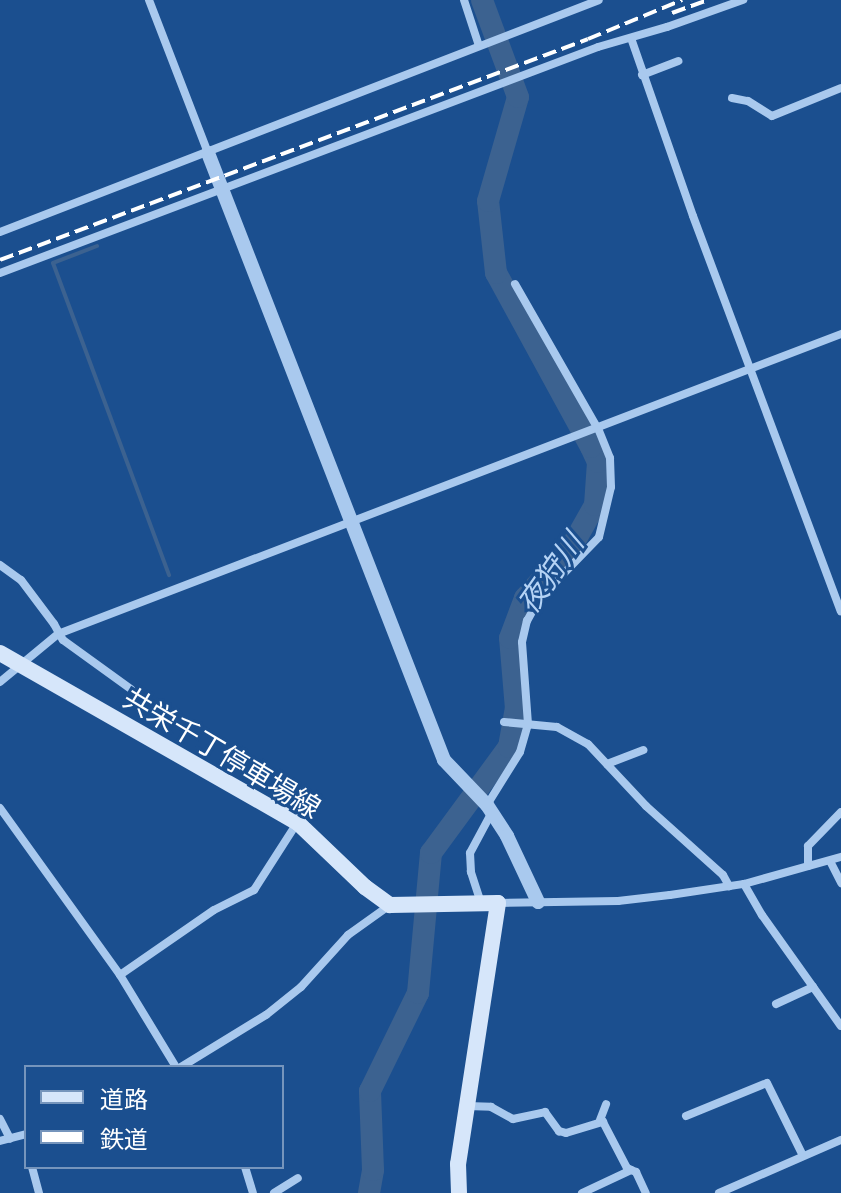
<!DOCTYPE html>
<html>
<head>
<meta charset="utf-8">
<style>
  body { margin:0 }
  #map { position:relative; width:841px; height:1193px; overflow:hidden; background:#1b4f8f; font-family:Ubuntu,"Noto Sans JP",sans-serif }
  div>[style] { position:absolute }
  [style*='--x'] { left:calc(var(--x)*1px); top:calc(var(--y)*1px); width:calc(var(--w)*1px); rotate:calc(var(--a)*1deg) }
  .stream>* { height:4px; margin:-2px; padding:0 2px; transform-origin:2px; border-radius:2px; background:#3c6290 }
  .river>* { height:22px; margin:-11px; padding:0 11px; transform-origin:11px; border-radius:11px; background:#3c6290 }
  .minor>* { height:8px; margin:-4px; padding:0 4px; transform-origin:4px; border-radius:4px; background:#a9c9ee }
  .tertiary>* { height:14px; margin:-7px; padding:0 7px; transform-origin:7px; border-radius:7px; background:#a9c9ee }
  .secondary>* { height:16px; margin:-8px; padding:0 8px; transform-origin:8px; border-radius:8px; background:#d6e6fa }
  .rail>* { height:4px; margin-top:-2px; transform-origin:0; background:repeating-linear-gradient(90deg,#fff 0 14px,transparent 0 20px) }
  span { translate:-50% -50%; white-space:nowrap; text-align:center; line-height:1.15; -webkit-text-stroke:6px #1b4f8f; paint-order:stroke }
  .street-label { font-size:28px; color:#fff }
  .water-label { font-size:30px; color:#b5d3f5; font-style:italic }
  .legend { position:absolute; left:24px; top:1065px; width:260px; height:104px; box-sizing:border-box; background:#1b4f8f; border:2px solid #7695bc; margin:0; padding:10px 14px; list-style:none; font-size:24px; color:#fff }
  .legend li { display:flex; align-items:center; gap:16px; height:40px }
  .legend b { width:40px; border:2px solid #7695bc }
</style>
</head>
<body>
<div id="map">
  <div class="stream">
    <div style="--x:97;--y:246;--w:47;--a:158.9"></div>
    <div style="--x:53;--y:263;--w:333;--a:69.6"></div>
  </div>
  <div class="river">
    <div style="--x:369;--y:1193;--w:23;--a:-80"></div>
    <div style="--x:373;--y:1170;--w:79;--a:-92.2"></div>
    <div style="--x:370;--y:1091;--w:109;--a:-63.9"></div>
    <div style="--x:418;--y:993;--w:141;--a:-84.7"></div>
    <div style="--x:431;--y:853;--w:132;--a:-53.7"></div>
    <div style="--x:509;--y:747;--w:39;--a:-80"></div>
    <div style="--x:516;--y:709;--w:71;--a:-94.8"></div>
    <div style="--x:510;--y:638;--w:43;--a:-69.4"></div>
    <div style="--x:525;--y:598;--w:70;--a:-47.9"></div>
    <div style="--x:572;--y:546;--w:47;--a:-60.7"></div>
    <div style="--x:595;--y:505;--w:43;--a:-86"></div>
    <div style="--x:598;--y:462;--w:17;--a:-115"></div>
    <div style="--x:591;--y:447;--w:198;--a:-118.6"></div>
    <div style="--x:496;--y:273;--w:72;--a:-96.3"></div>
    <div style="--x:488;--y:201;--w:108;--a:-73.9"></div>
    <div style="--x:518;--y:97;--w:103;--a:-110.4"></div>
  </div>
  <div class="minor">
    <div style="--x:149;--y:0;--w:164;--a:68.9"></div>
    <div style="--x:464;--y:0;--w:48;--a:71.9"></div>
    <div style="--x:631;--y:38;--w:188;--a:70.8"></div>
    <div style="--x:693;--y:216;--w:422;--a:69.5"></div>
    <div style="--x:642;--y:75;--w:39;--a:-21"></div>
    <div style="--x:732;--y:98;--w:16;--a:11"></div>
    <div style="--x:748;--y:101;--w:28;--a:32"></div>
    <div style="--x:772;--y:116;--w:74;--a:-22.1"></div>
    <div style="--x:0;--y:232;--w:642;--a:-21.17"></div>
    <div style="--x:0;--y:273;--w:639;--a:-20.7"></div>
    <div style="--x:598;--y:47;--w:72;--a:-16.2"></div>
    <div style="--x:667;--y:27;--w:81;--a:-19.6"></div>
    <div style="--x:0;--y:565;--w:26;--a:36"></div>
    <div style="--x:21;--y:580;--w:55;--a:53.1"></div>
    <div style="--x:54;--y:624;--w:18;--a:61"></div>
    <div style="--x:63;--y:640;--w:84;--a:35.8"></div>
    <div style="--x:0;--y:682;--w:75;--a:-39.6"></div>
    <div style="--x:58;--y:634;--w:839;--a:-20.96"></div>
    <div style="--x:504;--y:722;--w:53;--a:5.4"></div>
    <div style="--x:557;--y:727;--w:35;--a:29"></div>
    <div style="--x:588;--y:744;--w:85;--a:46.9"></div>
    <div style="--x:646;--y:806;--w:103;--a:41.9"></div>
    <div style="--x:723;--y:875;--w:13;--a:61"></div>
    <div style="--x:607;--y:764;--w:39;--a:-21"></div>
    <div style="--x:487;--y:805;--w:62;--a:-58.1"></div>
    <div style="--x:520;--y:752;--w:29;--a:-74"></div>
    <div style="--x:528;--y:724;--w:82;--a:-94.2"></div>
    <div style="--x:522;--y:642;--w:22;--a:-77"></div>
    <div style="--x:527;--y:621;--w:25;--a:-61"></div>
    <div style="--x:539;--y:599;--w:86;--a:-45.9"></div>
    <div style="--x:599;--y:537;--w:51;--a:-76.5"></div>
    <div style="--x:611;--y:487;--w:29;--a:-92"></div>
    <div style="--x:610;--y:458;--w:31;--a:-112"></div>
    <div style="--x:598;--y:429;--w:167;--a:-119.8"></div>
    <div style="--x:0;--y:808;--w:206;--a:54.3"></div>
    <div style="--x:120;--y:975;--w:108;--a:58.7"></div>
    <div style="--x:830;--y:861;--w:25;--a:63"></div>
    <div style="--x:808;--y:866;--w:20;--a:-90"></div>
    <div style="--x:808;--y:846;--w:47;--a:-45.9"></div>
    <div style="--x:744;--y:884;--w:36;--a:60"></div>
    <div style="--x:762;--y:915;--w:136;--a:54.6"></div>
    <div style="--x:481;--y:903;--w:33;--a:-108"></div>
    <div style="--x:471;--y:872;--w:19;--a:-93"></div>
    <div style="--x:470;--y:853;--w:47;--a:-61.8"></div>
    <div style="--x:498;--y:903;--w:120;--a:-1"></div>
    <div style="--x:618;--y:901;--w:52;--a:-6.6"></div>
    <div style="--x:670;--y:895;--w:75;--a:-8.5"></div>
    <div style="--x:744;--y:884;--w:101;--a:-15.6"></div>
    <div style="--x:120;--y:975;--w:114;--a:-34.7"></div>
    <div style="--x:214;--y:910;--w:45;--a:-26.6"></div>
    <div style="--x:254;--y:890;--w:80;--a:-57.3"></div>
    <div style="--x:776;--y:1004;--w:41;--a:-24.7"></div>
    <div style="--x:181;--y:1067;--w:100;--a:-31.5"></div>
    <div style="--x:266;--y:1015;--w:45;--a:-38.7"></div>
    <div style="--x:301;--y:987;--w:70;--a:-47.9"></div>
    <div style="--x:348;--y:935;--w:52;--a:-35.5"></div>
    <div style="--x:467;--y:1106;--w:24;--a:2"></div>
    <div style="--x:491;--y:1107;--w:25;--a:29"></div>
    <div style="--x:513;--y:1119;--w:33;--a:-12"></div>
    <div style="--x:545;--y:1112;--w:24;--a:54"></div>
    <div style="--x:559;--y:1131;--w:7;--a:16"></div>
    <div style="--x:566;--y:1133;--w:39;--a:-17"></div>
    <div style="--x:603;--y:1122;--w:52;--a:62.4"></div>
    <div style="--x:627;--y:1168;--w:10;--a:24"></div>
    <div style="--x:636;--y:1172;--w:23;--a:65"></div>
    <div style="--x:686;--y:1116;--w:87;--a:-22.2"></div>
    <div style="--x:767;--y:1083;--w:81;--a:63.7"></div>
    <div style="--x:0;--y:1119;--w:22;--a:63"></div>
    <div style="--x:600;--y:1120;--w:17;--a:-69"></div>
    <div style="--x:0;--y:1141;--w:27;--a:-15"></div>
    <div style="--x:32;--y:1167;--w:27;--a:75"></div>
    <div style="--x:245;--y:1167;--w:27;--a:73"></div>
    <div style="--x:274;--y:1193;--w:28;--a:-32"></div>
    <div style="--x:582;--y:1193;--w:54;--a:-25.1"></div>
    <div style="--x:719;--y:1193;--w:133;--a:-23.5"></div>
  </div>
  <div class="tertiary">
    <div style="--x:208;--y:153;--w:651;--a:68.75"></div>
    <div style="--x:444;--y:760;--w:62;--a:46.3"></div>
    <div style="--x:487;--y:805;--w:37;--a:57"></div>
    <div style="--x:507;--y:836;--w:73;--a:64.8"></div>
  </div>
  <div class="secondary">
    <div style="--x:0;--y:653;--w:343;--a:29.7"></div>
    <div style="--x:298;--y:823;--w:93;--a:43.7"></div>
    <div style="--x:365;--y:887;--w:31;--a:36"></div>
    <div style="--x:390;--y:905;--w:108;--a:-1.1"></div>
    <div style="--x:498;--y:903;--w:264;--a:98.7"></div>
    <div style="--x:458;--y:1164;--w:29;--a:88"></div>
  </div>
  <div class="rail">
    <div style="--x:672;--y:13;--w:37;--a:-20"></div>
    <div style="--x:0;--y:260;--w:628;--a:-20.6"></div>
    <div style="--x:588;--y:39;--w:102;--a:-22.5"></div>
  </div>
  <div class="street-label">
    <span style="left:222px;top:753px;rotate:31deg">共栄千丁停車場線</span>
  </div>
  <div class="water-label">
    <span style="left:550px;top:573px;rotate:-55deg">夜狩川</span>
  </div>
  <ul class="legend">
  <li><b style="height:10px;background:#d6e6fa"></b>道路</li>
  <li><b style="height:10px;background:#fff"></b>鉄道</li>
  </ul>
</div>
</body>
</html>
